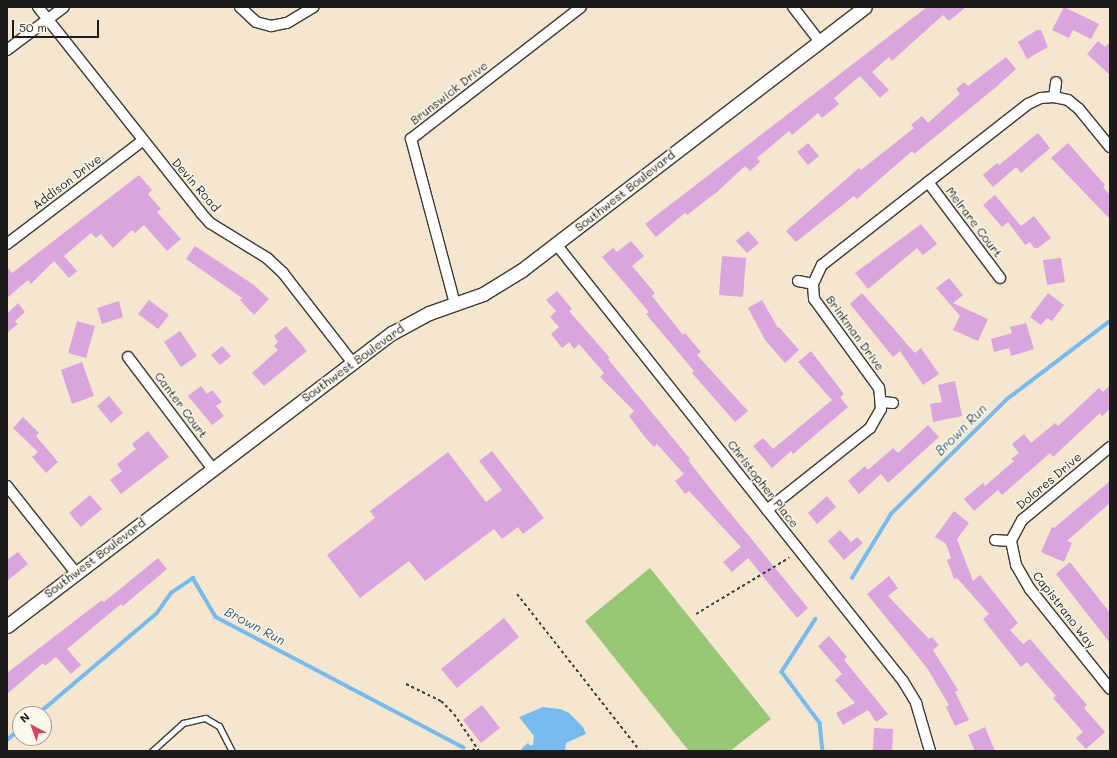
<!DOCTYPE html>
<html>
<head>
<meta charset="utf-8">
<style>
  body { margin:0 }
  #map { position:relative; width:1117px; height:758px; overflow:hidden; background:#f5e7cf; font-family:Mali,sans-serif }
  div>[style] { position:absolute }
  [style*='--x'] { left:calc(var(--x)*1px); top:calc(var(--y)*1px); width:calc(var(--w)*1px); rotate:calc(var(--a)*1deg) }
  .green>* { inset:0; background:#99c674 }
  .water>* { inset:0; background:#78baed }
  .stream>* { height:3.5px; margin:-1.75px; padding:0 1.75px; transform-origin:1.75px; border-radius:1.75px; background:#78baed }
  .building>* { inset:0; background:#daa4df }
  .path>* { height:2px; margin-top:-1px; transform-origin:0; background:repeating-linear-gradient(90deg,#3d3a37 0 3px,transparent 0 6px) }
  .roads { filter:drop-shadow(1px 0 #3d3a37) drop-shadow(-1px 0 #3d3a37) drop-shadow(0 1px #3d3a37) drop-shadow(0 -1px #3d3a37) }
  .service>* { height:5px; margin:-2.5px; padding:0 2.5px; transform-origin:2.5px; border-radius:2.5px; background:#fff }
  .minor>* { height:10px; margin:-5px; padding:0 5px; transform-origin:5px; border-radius:5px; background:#fff }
  .tertiary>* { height:13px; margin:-6.5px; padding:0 6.5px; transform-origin:6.5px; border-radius:6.5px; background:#fff }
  span { translate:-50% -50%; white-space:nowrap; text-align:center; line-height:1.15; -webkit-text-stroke:3px #fbf7ec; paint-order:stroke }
  .street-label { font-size:12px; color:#1c1c1c }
  .water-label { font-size:13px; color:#415b70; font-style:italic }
  .frame { position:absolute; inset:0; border:8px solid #1c1c1c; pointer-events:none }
  .north { position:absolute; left:12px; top:706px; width:40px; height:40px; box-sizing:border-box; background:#fbf7ec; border:1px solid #a29f99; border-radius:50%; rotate:319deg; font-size:11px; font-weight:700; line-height:16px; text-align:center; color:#1c1c1c }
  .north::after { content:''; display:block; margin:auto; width:14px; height:18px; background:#d1495b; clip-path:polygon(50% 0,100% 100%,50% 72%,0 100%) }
  .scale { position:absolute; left:12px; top:20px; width:87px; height:18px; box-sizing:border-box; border:2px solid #1c1c1c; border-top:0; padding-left:5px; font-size:12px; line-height:14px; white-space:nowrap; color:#1c1c1c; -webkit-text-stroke:3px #fbf7ec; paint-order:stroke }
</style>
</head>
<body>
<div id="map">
  <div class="green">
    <div style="clip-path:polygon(650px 568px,771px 719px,730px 751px,689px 751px,585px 621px)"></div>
  </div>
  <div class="water">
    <div style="clip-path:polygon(543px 707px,560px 709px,569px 713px,583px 727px,586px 734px,566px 743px,565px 751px,522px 751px,522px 748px,528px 743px,531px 746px,533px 744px,534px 736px,519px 717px)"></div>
  </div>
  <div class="stream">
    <div style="--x:852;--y:578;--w:75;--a:-58.6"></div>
    <div style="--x:891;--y:514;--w:162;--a:-44.7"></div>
    <div style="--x:1006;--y:400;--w:131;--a:-37.2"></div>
    <div style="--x:816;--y:619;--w:63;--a:122.7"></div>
    <div style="--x:782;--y:672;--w:64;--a:53.3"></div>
    <div style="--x:820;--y:723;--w:28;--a:84"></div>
    <div style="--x:38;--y:714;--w:156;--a:-40.3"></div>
    <div style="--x:157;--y:613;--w:24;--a:-55"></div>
    <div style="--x:171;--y:593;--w:27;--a:-34"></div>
    <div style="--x:193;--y:578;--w:45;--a:59.5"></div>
    <div style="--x:216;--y:617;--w:280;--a:27.8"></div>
    <div style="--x:7;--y:740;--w:17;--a:-40"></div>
  </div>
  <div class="building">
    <div style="clip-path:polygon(927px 7px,966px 7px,949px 21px,943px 15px,892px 61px,889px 57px,872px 72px,889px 90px,880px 98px,860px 76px,834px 98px,839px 104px,822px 118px,818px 113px,792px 135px,789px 131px,757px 158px,760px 162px,750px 171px,745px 166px,717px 192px,687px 215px,685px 213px,656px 237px,645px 224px)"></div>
    <div style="clip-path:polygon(1064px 7px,1099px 24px,1091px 39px,1073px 30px,1069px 38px,1052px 30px)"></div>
    <div style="clip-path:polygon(1037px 30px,1041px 30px,1048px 47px,1027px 59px,1018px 42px)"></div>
    <div style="clip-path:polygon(1098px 41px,1105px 47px,1110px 42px,1110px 75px,1087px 54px)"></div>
    <div style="clip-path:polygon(1006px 57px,1016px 69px,995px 88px,914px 154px,912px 151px,857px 199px,854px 196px,796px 242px,786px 231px,859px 168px,861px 170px,914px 128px,911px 125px,922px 116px,928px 123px,960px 94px,956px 89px,964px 82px,968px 86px)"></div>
    <div style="clip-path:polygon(1038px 133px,1050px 148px,1021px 173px,1016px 167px,993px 187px,983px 175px,997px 163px,999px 165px)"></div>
    <div style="clip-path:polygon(808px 143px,819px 156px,808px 165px,797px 152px)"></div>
    <div style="clip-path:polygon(1068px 143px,1105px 185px,1103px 187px,1110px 195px,1110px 219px,1051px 158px)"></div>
    <div style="clip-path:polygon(139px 175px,152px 190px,148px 194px,161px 209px,157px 212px,181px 239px,167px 251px,144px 225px,135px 233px,132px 230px,113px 248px,101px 234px,96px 238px,91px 233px,64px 256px,77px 271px,69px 278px,54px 261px,31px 284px,28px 280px,7px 298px,7px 267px,12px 273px)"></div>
    <div style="clip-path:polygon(995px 195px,1021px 226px,1034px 216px,1051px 238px,1038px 248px,1034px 248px,1030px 242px,1025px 245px,1008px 222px,1002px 227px,983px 205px)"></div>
    <div style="clip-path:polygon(921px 224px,937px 244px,923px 255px,917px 248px,868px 289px,855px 273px)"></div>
    <div style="clip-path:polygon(748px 231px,759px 243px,747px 253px,736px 241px)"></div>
    <div style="clip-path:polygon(631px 241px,644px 256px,632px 266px,655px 293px,652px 296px,683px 335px,685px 333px,701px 352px,697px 355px,748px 411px,735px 422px,692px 373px,694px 371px,646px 314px,649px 312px,602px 257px,613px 248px,617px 252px)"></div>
    <div style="clip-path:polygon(195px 246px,254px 285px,269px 299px,254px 315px,240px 300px,242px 298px,186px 259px)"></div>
    <div style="clip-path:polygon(722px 256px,746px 258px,743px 297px,719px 295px)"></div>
    <div style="clip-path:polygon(1061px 258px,1065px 282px,1047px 285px,1043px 260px)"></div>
    <div style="clip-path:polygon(949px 278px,963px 295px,953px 303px,988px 319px,978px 341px,953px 330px,960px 316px,936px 288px)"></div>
    <div style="clip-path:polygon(557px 291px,572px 309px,569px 311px,610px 358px,608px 359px,690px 459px,688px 460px,708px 486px,808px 608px,797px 618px,748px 558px,732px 572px,723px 562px,741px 547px,689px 491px,685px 494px,675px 481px,684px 474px,657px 444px,654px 447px,644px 436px,629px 416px,634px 411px,600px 377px,604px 373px,579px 344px,574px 349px,569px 342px,562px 348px,551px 334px,559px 327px,550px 317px,556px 311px,546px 300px)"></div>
    <div style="clip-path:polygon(862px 293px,915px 353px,921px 348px,939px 374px,923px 385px,900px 351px,893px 357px,850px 304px)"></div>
    <div style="clip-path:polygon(1048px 293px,1064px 305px,1052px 321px,1047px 318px,1041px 325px,1030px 317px)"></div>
    <div style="clip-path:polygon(149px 300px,169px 315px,158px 329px,138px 314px)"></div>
    <div style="clip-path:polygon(762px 300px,778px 328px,779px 327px,799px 350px,785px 363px,765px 340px,748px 308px)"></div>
    <div style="clip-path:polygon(119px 301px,123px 317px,102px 324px,97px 308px)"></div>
    <div style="clip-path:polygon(18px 303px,25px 312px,15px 321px,18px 324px,7px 333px,7px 311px,8px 313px)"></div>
    <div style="clip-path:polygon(77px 321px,95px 326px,86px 358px,68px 353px)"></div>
    <div style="clip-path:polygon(1026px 323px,1034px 349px,1011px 356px,1009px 348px,994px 352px,991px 339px,1012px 333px,1010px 327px)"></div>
    <div style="clip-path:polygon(286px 326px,307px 351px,264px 386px,252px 373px,278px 350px,274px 346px,278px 342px,274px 336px)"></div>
    <div style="clip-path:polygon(180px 331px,197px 356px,181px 367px,164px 342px)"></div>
    <div style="clip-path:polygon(222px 346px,231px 356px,220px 365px,211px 355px)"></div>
    <div style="clip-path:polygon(811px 351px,844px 394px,840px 397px,848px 407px,793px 454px,791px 451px,772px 468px,753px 446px,763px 438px,773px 449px,832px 400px,798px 362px)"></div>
    <div style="clip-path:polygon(82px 362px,94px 396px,72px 404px,61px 370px)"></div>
    <div style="clip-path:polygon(955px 381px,962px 416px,933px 422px,930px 404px,942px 402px,938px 385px)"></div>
    <div style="clip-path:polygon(1110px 385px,1110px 409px,1102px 416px,1100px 413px,1053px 457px,1050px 453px,1002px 495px,998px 490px,974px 511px,964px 499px,983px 483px,985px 486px,1014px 461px,1011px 459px,1019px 453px,1012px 444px,1024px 434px,1031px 443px,1055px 423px,1058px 426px,1099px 388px,1103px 392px)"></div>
    <div style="clip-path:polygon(201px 386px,207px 394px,212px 390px,222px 402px,216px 406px,224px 416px,212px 425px,188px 396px)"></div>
    <div style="clip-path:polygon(109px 396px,123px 413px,111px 423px,97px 406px)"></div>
    <div style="clip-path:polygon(23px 417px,39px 433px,36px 436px,58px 462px,46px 473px,32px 457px,38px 452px,13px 428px)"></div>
    <div style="clip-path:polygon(928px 425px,939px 437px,888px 483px,881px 474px,859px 494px,848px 481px,865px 466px,868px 470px,893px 448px,898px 453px)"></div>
    <div style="clip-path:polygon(148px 431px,169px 457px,121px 494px,110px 480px,122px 471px,117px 464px,136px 449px,132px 444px)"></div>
    <div style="clip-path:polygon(492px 451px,544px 518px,523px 534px,518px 527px,502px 539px,494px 529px,425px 581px,409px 561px,360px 598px,327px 555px,375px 518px,370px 511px,448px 452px,486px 502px,502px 490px,479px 461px)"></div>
    <div style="clip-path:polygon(1110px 481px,1110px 503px,1067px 541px,1072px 543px,1064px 562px,1041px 552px,1052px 527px,1054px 528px)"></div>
    <div style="clip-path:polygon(90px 495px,102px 509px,81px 527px,69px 513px)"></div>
    <div style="clip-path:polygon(827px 496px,836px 507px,817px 524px,808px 513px)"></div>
    <div style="clip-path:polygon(954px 511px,969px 523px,957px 539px,973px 581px,980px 575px,1018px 623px,1010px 630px,1023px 644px,1030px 639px,1087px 705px,1084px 708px,1105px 732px,1086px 749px,1076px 738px,1083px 732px,1053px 698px,1056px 696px,1027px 662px,1021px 667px,983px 619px,989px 614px,957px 578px,954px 579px,947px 560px,951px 558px,946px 544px,935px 537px)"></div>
    <div style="clip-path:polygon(840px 530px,851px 542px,857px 537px,863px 543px,844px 560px,828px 541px)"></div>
    <div style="clip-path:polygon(18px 552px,28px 564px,7px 581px,7px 560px)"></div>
    <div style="clip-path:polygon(158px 558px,167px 569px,123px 606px,121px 604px,67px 649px,81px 665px,71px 674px,56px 657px,45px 666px,43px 663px,7px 694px,7px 673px,102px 600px,104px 602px)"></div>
    <div style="clip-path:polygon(1070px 562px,1110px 613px,1110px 643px,1056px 574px)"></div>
    <div style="clip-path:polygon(889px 576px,898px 588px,888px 596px,929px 639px,932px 637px,939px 645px,933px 650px,958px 690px,955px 692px,969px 720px,955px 726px,946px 707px,949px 705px,927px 668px,867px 594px)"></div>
    <div style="clip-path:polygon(504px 618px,519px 637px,457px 688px,441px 669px)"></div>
    <div style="clip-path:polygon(829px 636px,847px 657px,844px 660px,888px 714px,876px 722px,868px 710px,843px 725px,836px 713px,855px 703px,835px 680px,842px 674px,818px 646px)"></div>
    <div style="clip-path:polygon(482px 705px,500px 728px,481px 743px,463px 720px)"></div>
    <div style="clip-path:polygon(985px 727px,995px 751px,975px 751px,968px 735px)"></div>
    <div style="clip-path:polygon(874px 728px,893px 729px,892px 751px,873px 751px)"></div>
  </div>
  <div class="path">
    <div style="--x:517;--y:594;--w:199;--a:51.9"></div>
    <div style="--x:696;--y:614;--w:109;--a:-31.1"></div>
    <div style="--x:406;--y:684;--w:39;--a:26"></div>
    <div style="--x:441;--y:701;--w:18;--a:45"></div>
    <div style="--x:454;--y:714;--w:45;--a:56"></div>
    <div style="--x:472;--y:751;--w:6;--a:-39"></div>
  </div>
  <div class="roads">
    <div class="service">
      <div style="--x:152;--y:751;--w:42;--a:-42.1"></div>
      <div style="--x:183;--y:723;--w:23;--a:-13"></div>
      <div style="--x:205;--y:718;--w:16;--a:30"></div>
      <div style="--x:219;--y:726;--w:28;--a:63"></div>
    </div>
    <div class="minor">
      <div style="--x:38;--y:7;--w:263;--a:51.6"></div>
      <div style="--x:201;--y:213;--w:13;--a:48"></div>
      <div style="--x:210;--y:223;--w:67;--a:31.6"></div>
      <div style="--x:267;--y:258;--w:22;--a:43"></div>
      <div style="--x:283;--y:273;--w:113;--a:52.2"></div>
      <div style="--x:240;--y:7;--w:22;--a:43"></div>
      <div style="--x:256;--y:22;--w:16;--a:15"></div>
      <div style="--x:271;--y:26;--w:16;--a:-11"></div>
      <div style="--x:287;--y:23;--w:31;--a:-31"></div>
      <div style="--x:793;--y:7;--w:44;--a:52.4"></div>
      <div style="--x:7;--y:50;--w:71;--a:-37"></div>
      <div style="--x:1054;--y:97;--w:15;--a:-82"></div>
      <div style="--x:928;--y:182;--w:120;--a:53.1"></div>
      <div style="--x:7;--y:244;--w:170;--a:-37.3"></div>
      <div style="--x:556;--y:244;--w:558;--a:51.55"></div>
      <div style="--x:903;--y:681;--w:26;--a:59"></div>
      <div style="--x:916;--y:703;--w:50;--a:73.7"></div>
      <div style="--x:798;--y:281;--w:15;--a:11"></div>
      <div style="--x:455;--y:304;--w:171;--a:-104.9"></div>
      <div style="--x:411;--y:139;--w:215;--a:-37.8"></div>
      <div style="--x:128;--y:357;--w:139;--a:52.9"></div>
      <div style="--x:882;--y:402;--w:11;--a:5"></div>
      <div style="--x:1110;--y:447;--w:114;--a:140.3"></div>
      <div style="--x:1022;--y:520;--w:24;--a:118"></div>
      <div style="--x:1011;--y:541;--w:25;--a:78"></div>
      <div style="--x:1016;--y:565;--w:28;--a:60"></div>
      <div style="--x:1030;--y:589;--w:128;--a:51.3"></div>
      <div style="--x:7;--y:486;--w:111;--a:51.6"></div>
      <div style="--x:767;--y:510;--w:132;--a:-38.5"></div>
      <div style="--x:870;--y:428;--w:22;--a:-60"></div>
      <div style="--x:881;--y:409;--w:21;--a:-95"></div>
      <div style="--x:879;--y:388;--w:110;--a:-126.1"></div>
      <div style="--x:814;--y:299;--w:15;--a:-94"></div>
      <div style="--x:813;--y:284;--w:21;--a:-65"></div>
      <div style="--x:822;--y:265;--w:261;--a:-38"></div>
      <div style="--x:1028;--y:104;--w:14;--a:-25"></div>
      <div style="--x:1041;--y:98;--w:13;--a:-4"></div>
      <div style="--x:1054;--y:97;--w:14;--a:12"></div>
      <div style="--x:1068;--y:100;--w:14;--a:39"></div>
      <div style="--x:1079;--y:109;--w:49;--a:50.8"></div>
      <div style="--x:995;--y:540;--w:16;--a:4"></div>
    </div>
    <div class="tertiary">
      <div style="--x:7;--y:626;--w:484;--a:-37.3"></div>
      <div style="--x:392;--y:333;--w:42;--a:-28.4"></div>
      <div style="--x:429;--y:313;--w:57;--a:-19.4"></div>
      <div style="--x:483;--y:294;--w:46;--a:-31.6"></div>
      <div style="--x:522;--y:270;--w:432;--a:-37.5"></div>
    </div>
  </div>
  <div class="street-label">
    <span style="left:449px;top:93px;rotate:-38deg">Brunswick Drive</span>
    <span style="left:67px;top:182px;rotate:-37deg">Addison Drive</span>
    <span style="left:196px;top:185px;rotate:49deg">Devin Road</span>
    <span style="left:625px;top:191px;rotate:-38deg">Southwest Boulevard</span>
    <span style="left:974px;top:222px;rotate:53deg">Melrare Court</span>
    <span style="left:855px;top:333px;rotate:54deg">Brinkman Drive</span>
    <span style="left:353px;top:363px;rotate:-36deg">Southwest Boulevard</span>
    <span style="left:181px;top:405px;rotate:53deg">Canter Court</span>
    <span style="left:1049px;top:481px;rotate:-40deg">Dolores Drive</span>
    <span style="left:763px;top:484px;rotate:52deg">Christopher Place</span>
    <span style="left:95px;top:558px;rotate:-37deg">Southwest Boulevard</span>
    <span style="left:1064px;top:610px;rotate:52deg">Capistrano Way</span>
  </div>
  <div class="water-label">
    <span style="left:961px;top:430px;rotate:-45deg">Brown Run</span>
    <span style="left:255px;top:626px;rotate:28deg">Brown Run</span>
  </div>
  <div class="frame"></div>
  <div class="north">N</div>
  <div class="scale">50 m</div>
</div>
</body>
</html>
